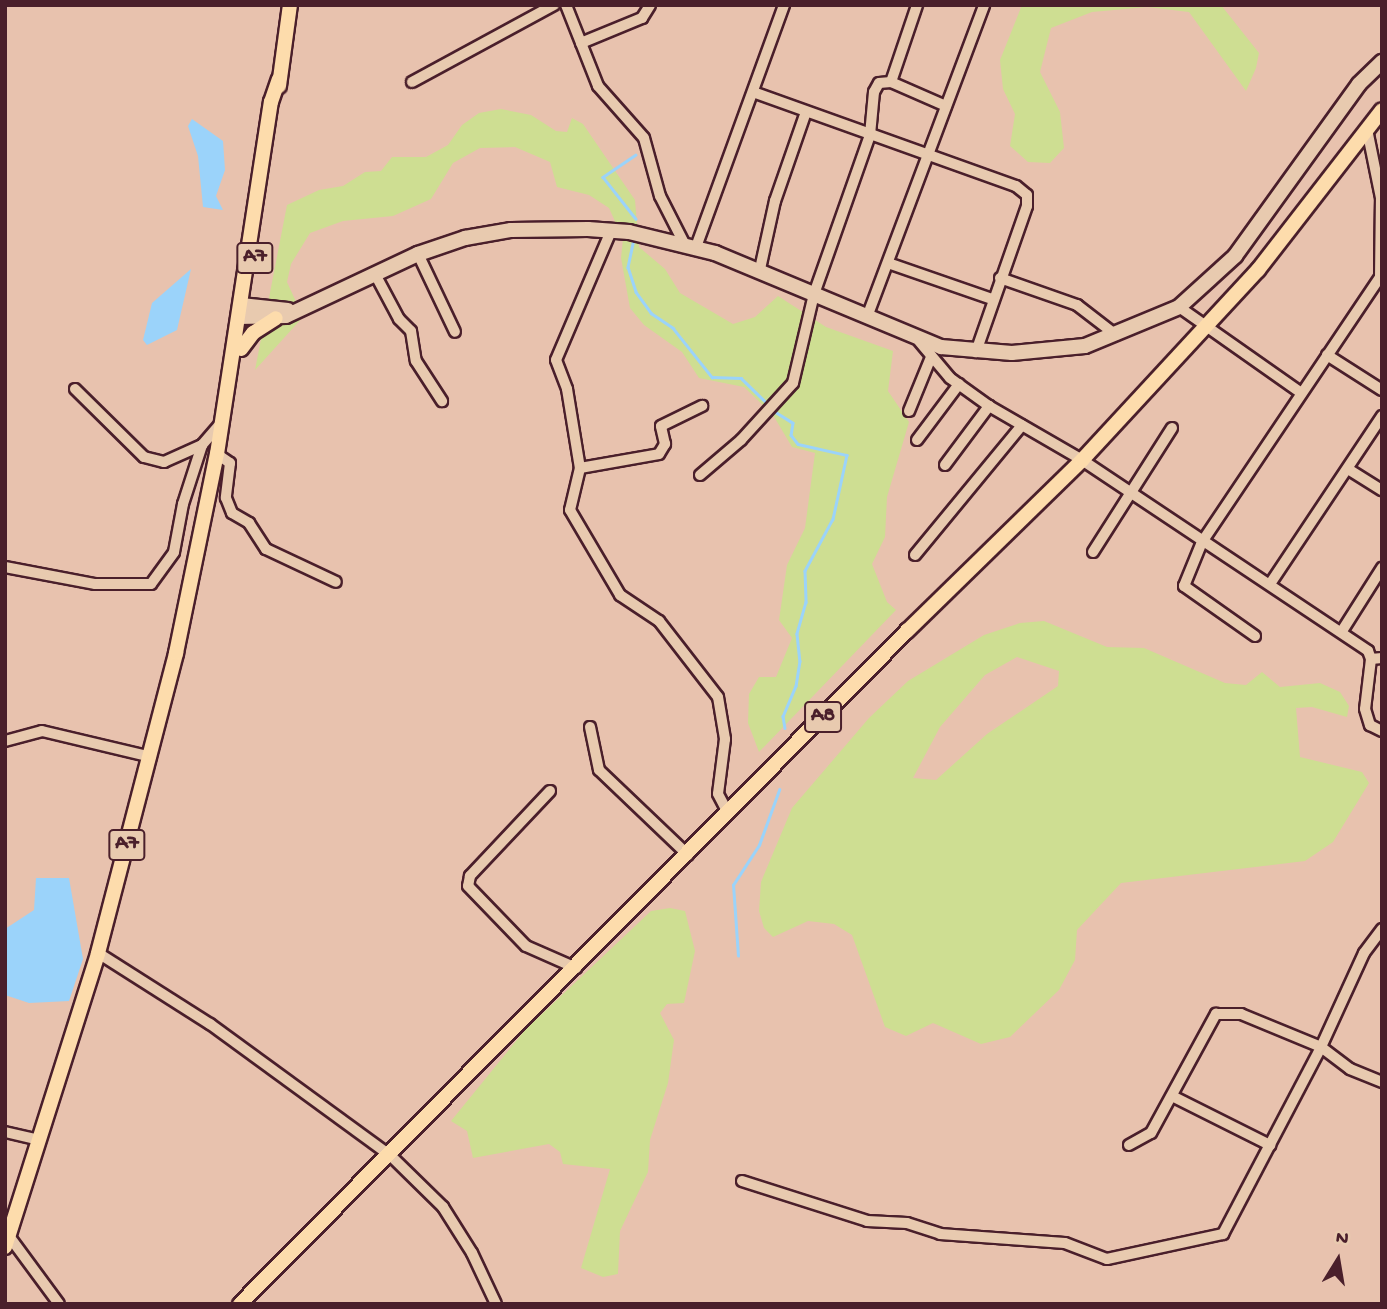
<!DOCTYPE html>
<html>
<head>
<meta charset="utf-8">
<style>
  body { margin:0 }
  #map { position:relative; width:1387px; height:1309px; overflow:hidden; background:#e8c2ae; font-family:"Gochi Hand",sans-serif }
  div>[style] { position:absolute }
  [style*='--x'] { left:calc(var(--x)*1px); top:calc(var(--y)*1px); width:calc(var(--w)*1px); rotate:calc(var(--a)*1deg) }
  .green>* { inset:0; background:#cede92 }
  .water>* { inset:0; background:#9bd3fa }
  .stream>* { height:2.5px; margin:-1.25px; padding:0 1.25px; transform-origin:1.25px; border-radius:1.25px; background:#9bd3fa }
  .roads { filter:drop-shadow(2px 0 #4a1f2b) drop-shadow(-2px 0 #4a1f2b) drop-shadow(0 2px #4a1f2b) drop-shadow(0 -2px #4a1f2b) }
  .street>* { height:10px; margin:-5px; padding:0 5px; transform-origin:5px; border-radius:5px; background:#e8caaf }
  .secondary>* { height:14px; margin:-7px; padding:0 7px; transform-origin:7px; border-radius:7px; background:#e8caaf }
  .primary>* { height:14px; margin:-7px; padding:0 7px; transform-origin:7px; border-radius:7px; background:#fddcac }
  span { translate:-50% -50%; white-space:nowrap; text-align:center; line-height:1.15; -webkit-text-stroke:5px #e8caaf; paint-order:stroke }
  .shield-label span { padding:2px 5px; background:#e8caaf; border:2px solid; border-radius:5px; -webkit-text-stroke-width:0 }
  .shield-label { font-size:21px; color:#4a1f2b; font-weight:700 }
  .frame { position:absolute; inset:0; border:7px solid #4a1f2b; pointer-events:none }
  .north { position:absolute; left:1303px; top:1225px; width:70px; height:70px; -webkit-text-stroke:5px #e8caaf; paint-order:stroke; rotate:11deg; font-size:19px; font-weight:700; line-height:28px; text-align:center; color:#4a1f2b }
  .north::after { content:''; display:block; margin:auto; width:24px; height:32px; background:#4a1f2b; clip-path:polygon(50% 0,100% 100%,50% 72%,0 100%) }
</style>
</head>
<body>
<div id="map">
  <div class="green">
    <div style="clip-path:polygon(1022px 5px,1221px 5px,1259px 53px,1256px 68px,1246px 91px,1189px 12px,1147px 7px,1092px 12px,1051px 28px,1040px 72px,1060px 112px,1064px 148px,1050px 163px,1028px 162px,1010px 146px,1015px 114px,1003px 89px,1000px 60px)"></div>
    <div style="clip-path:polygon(501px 109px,531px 115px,556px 131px,567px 132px,572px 118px,583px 124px,635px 200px,639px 247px,665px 269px,680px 293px,733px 324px,755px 317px,778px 296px,826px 327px,893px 351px,888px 391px,909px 422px,887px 497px,885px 537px,872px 564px,887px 602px,896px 610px,759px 752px,748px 723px,749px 694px,759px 677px,776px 677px,792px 638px,779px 620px,787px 565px,805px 528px,815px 453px,792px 447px,773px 415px,744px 387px,699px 378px,682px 352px,644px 325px,630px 308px,621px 258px,623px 239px,609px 208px,589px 195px,557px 187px,550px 162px,515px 147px,480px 148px,453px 163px,431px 199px,393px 216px,343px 221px,310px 233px,291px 264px,287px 282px,303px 317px,255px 370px,287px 205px,319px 190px,343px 186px,365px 172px,381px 171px,392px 157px,426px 157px,448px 145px,462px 125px,479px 113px)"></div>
    <div style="clip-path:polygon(evenodd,1044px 621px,1107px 647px,1144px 648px,1225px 683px,1246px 685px,1262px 672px,1280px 687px,1320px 683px,1340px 692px,1349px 706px,1347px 717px,1312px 707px,1296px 708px,1300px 757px,1362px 772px,1369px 783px,1333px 842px,1305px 861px,1121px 883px,1077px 930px,1075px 960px,1059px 990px,1010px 1037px,981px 1044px,933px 1023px,906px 1036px,885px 1027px,852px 935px,834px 924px,808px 921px,773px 937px,764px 928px,759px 911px,761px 882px,792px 808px,869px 718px,908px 681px,984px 635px,1020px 623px,1044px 621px,1017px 657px,1059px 671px,1058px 686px,987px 734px,936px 780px,913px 778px,940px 727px,985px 675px,1017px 657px)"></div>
    <div style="clip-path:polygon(670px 908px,685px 911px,695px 951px,684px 1003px,667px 1004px,660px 1013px,674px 1040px,668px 1083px,650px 1140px,648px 1172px,620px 1231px,618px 1274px,603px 1277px,581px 1268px,610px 1169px,563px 1164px,560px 1152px,549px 1144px,473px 1158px,467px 1131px,451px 1121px,525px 1030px,651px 911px)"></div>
  </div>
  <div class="water">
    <div style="clip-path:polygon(192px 119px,223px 141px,225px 170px,216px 196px,223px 210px,203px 207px,198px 156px,188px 126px)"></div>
    <div style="clip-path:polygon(191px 269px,177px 330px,147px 345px,143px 340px,152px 303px)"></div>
    <div style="clip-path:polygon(36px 878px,69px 878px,83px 959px,69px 1001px,29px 1003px,5px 995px,5px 929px,34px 910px)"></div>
  </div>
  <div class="stream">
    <div style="--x:636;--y:155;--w:40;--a:146"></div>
    <div style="--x:603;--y:177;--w:53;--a:51.8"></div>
    <div style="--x:634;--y:239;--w:29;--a:102"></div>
    <div style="--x:628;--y:267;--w:26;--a:72"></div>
    <div style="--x:636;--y:292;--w:26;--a:54"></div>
    <div style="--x:651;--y:313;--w:27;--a:34"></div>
    <div style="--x:673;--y:328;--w:63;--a:51.5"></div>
    <div style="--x:712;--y:377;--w:29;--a:2"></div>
    <div style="--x:741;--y:378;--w:37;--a:44"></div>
    <div style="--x:774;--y:411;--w:22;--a:32"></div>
    <div style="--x:793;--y:423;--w:12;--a:99"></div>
    <div style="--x:791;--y:435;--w:11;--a:52"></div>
    <div style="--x:798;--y:444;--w:50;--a:12.7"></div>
    <div style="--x:847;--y:455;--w:66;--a:102.3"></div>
    <div style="--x:833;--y:519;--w:59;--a:118.3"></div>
    <div style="--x:805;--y:571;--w:31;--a:88"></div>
    <div style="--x:806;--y:602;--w:33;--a:106"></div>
    <div style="--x:797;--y:634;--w:27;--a:84"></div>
    <div style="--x:800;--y:661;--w:25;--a:99"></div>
    <div style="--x:796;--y:686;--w:33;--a:113"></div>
    <div style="--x:783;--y:716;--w:12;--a:81"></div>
    <div style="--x:738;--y:956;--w:71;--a:-94"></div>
    <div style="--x:733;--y:885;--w:48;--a:-57"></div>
    <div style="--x:759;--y:845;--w:59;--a:-70"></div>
  </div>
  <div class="roads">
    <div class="street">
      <div style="--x:566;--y:5;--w:87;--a:68.4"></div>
      <div style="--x:598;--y:86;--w:69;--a:48.5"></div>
      <div style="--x:644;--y:138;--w:60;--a:74.6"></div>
      <div style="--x:660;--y:196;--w:55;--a:63"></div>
      <div style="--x:581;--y:43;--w:66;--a:-22.3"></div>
      <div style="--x:642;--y:18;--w:15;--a:-58"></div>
      <div style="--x:412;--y:82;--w:162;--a:-28.5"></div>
      <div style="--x:891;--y:82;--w:60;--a:23.6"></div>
      <div style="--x:753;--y:92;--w:279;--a:19.7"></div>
      <div style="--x:1016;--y:186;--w:14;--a:39"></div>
      <div style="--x:1027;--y:195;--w:11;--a:90"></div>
      <div style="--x:1027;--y:206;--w:155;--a:109.3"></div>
      <div style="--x:611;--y:231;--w:140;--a:113.1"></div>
      <div style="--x:556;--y:360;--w:31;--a:69"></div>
      <div style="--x:567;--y:389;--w:80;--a:80.7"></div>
      <div style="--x:580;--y:468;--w:43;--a:103.4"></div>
      <div style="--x:570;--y:510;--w:99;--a:59.5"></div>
      <div style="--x:620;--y:595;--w:47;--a:33.7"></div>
      <div style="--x:659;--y:621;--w:96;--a:52.2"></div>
      <div style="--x:718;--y:697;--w:43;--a:80.5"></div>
      <div style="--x:725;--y:739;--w:55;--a:97.3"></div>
      <div style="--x:718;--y:794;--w:21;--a:62"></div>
      <div style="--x:696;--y:247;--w:258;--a:-70"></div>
      <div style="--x:418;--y:254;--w:86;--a:64.6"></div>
      <div style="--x:888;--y:263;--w:110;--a:19.1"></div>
      <div style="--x:760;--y:269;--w:70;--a:-77.6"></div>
      <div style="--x:775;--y:201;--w:94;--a:-70.8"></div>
      <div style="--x:375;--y:274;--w:51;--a:61.9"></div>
      <div style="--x:399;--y:319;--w:17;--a:45"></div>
      <div style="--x:411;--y:331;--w:30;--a:81"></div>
      <div style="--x:416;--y:361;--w:48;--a:57"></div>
      <div style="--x:1000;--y:278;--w:82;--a:19.3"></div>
      <div style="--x:1077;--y:305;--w:49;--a:37.6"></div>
      <div style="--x:1179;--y:307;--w:148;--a:35.1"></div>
      <div style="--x:867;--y:317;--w:333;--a:-69.4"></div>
      <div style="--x:919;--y:341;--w:48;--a:50"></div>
      <div style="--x:950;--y:378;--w:48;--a:35.7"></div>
      <div style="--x:989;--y:406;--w:108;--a:30.1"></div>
      <div style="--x:1082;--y:460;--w:344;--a:33.7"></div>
      <div style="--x:1368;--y:651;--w:9;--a:69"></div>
      <div style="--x:1371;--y:659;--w:50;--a:96.8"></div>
      <div style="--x:1365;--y:709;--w:17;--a:73"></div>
      <div style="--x:1370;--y:725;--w:13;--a:27"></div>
      <div style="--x:1327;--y:355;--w:65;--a:32.5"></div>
      <div style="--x:75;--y:389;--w:97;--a:44.6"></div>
      <div style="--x:144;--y:457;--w:21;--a:14"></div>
      <div style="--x:164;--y:462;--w:42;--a:-24.1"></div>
      <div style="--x:909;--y:411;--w:58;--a:-67.8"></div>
      <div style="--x:917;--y:440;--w:70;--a:-53.1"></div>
      <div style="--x:217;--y:454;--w:16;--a:35"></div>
      <div style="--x:230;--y:463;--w:35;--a:97"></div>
      <div style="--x:226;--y:498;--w:16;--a:68"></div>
      <div style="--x:232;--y:513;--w:20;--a:30"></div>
      <div style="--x:249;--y:523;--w:31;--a:57"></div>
      <div style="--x:266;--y:549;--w:77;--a:25.2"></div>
      <div style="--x:945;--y:465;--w:74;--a:-53.3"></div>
      <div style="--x:580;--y:468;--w:80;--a:-10"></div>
      <div style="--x:659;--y:454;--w:12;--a:-59"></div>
      <div style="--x:665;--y:444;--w:18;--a:-103"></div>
      <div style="--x:661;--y:426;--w:46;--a:-26"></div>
      <div style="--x:1348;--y:469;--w:40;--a:32"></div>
      <div style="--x:700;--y:475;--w:54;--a:-40.5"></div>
      <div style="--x:741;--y:440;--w:77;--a:-47.6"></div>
      <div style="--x:793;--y:383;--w:91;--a:-76.7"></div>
      <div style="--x:814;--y:294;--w:169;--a:-70.6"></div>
      <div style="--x:870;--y:135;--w:43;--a:-84.7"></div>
      <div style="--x:874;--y:92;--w:10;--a:-61"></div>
      <div style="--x:879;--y:83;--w:12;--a:-5"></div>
      <div style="--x:891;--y:82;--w:81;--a:-71.3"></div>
      <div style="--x:1093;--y:552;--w:147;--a:-57.5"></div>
      <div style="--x:915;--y:555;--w:168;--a:-50.5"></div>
      <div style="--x:5;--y:567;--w:92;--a:10.7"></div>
      <div style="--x:95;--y:584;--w:56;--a:0"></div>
      <div style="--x:151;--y:584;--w:39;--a:-54"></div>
      <div style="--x:174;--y:552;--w:49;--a:-79.4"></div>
      <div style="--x:183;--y:504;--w:62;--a:-72.1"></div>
      <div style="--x:202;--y:445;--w:28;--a:-49"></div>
      <div style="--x:1270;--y:584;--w:202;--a:-56.3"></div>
      <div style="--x:1342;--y:631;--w:75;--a:-57.6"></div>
      <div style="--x:1255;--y:636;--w:87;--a:-144.8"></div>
      <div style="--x:1184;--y:586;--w:48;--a:-67.8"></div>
      <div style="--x:1202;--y:542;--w:319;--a:-56.1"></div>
      <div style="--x:1380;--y:277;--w:79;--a:-89.3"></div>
      <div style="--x:1381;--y:198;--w:70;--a:-101.5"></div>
      <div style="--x:1371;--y:659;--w:11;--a:-5"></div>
      <div style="--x:590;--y:727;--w:44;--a:78.2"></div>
      <div style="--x:599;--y:770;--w:123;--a:43.7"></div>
      <div style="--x:5;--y:741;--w:38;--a:-15"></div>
      <div style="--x:42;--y:731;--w:112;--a:13.4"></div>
      <div style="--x:550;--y:791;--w:117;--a:133.3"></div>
      <div style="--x:470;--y:876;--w:10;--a:101"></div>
      <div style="--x:468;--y:886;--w:83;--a:46"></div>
      <div style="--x:526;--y:946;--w:55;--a:23.7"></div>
      <div style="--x:98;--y:953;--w:133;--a:32.4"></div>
      <div style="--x:210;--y:1024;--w:224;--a:36.1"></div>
      <div style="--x:391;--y:1156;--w:73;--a:44.4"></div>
      <div style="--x:443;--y:1207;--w:54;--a:57.8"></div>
      <div style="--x:472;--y:1253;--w:56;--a:64.8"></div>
      <div style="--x:1172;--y:1096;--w:110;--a:26.6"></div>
      <div style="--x:5;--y:1132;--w:36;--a:13"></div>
      <div style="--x:1129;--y:1145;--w:25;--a:-29"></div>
      <div style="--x:1151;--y:1133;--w:136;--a:-61.4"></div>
      <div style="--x:1216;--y:1014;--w:25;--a:0"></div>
      <div style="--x:1241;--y:1014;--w:87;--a:22.4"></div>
      <div style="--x:1321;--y:1047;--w:36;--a:37"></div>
      <div style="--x:1350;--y:1069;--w:35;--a:22"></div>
      <div style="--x:742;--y:1181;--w:131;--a:17.7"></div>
      <div style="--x:867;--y:1221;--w:40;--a:2.9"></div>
      <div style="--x:907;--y:1223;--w:35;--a:18"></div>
      <div style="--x:940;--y:1234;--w:125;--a:4.1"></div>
      <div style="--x:1065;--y:1243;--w:45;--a:20.9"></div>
      <div style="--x:1107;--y:1259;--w:119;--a:-12.2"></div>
      <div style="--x:1223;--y:1234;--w:211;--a:-62.3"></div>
      <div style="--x:1321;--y:1047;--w:103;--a:-65.4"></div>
      <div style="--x:1364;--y:953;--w:30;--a:-53"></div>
      <div style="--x:6;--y:1232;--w:89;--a:53.6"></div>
    </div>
    <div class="secondary">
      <div style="--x:241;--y:305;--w:47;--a:6.1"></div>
      <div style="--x:239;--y:317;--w:47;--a:-1.2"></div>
      <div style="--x:286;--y:316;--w:146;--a:-25.2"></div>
      <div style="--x:418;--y:254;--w:50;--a:-18.8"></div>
      <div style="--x:465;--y:238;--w:47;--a:-9.9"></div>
      <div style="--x:511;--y:230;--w:77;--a:-0.7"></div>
      <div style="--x:588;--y:229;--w:41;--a:4.2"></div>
      <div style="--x:629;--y:232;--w:89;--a:13.7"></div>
      <div style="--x:715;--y:253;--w:245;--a:22.6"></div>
      <div style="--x:941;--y:347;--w:71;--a:4.8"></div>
      <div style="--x:1012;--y:353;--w:73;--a:-5.5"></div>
      <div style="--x:1085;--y:346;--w:102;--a:-22.5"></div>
      <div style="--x:1179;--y:307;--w:76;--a:-42.3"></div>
      <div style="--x:1235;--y:256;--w:212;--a:-54.2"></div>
      <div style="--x:1359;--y:84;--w:32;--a:-44"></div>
    </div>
    <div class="primary">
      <div style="--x:279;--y:86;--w:82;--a:-82.3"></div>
      <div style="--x:241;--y:349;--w:20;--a:-53"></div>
      <div style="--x:253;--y:333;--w:27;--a:-33"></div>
      <div style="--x:5;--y:1247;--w:308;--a:-72.4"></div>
      <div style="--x:98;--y:953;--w:310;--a:-75.4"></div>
      <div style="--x:176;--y:653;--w:203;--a:-78.4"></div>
      <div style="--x:217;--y:454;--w:356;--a:-81.3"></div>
      <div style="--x:271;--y:102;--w:24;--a:-71"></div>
      <div style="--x:240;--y:1304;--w:948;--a:-45.26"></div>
      <div style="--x:907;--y:631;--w:245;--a:-44.3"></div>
      <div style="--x:1082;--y:460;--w:259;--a:-47.2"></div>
      <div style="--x:1258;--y:270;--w:202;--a:-52.2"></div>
    </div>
  </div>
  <div class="shield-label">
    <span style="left:255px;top:258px">A7</span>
    <span style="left:823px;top:717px">A8</span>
    <span style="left:127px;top:845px">A7</span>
  </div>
  <div class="frame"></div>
  <div class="north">N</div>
</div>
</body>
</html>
